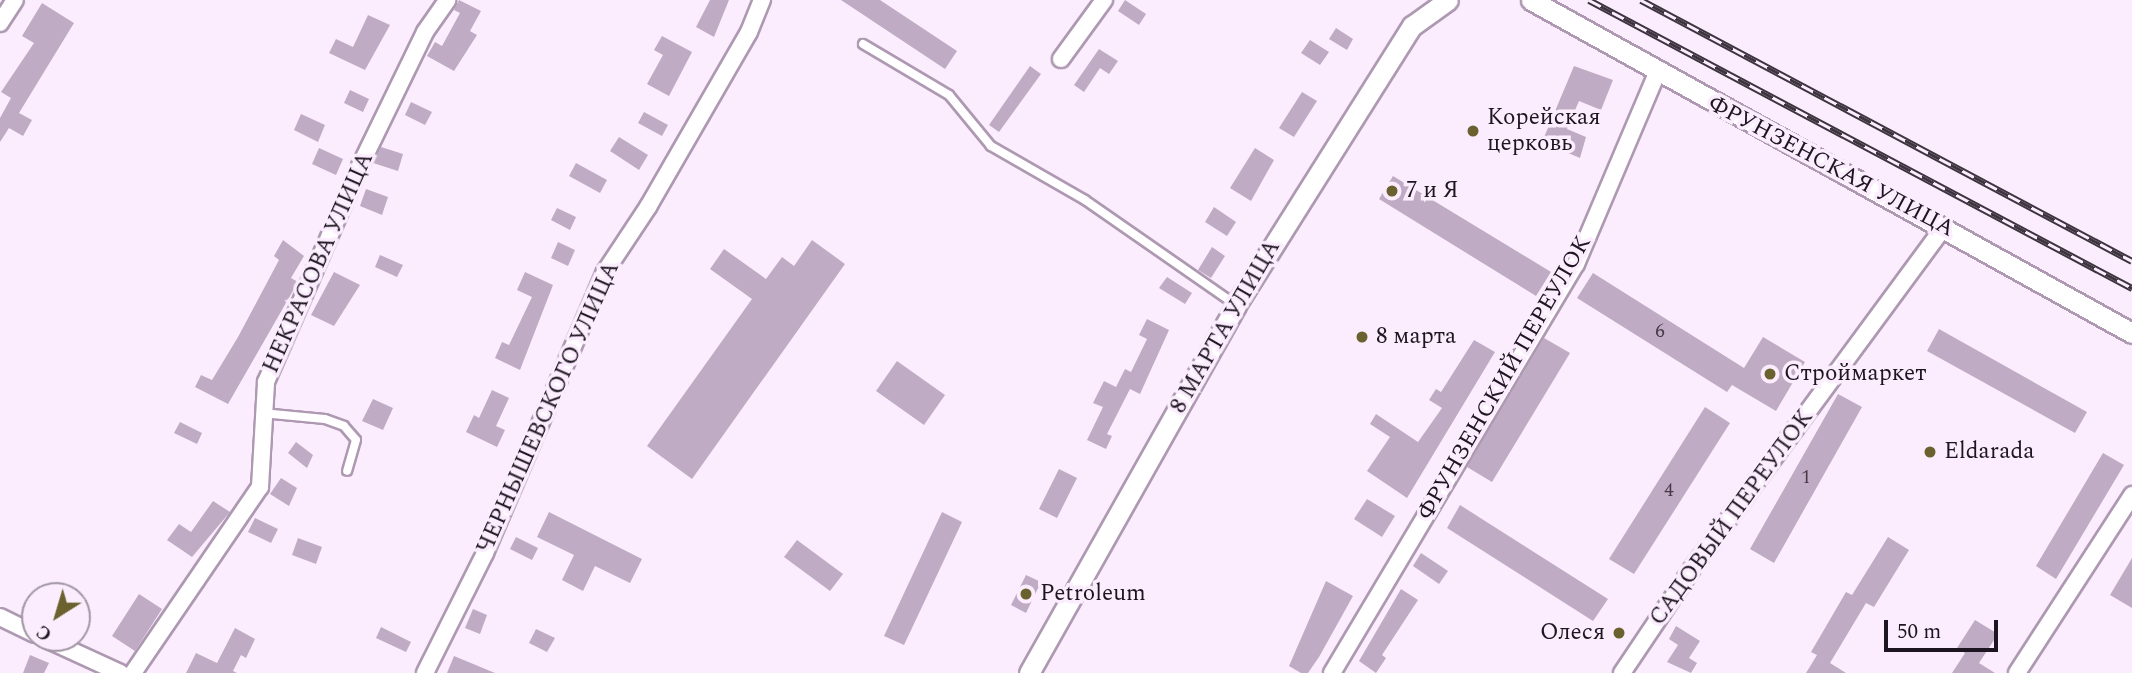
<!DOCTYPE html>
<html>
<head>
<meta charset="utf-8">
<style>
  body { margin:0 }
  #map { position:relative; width:2132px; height:673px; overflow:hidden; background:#fbedfe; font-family:Spectral,serif }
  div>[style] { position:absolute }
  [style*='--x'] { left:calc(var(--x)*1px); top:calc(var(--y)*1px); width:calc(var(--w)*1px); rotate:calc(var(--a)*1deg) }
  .building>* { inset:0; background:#c0abc5 }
  .roads { filter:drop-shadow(2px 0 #ae98b2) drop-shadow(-2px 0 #ae98b2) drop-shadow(0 2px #ae98b2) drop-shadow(0 -2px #ae98b2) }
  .service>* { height:8px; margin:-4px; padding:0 4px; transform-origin:4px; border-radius:4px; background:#fff }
  .minor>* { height:16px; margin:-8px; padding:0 8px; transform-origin:8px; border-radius:8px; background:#fff }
  .tertiary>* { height:19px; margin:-9.5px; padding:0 9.5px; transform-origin:9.5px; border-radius:9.5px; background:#fff }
  .rail>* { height:7px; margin-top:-3.5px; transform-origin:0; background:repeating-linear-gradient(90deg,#fbedfe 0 13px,#3d343f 0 26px); box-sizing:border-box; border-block:2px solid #3d343f }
  .dots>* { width:19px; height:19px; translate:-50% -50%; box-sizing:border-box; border:4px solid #fbedfe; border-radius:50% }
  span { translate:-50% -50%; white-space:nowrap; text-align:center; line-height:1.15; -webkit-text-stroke:7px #fbedfe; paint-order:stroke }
  .number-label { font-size:19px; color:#463a48 }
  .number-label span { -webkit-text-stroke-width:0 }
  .poi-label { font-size:23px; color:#1d151f }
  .left { translate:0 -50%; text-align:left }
  .right { translate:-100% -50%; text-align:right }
  .street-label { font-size:23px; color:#1d151f }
  .north { position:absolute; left:21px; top:582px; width:70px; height:70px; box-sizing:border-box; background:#fbedfe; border:2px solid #a297a5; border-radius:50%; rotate:217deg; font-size:19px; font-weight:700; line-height:28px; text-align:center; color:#1d151f }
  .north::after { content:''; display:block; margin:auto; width:24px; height:32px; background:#6a612e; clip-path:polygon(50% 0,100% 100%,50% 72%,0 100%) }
  .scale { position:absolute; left:1884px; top:620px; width:114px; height:32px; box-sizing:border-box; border:4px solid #1d151f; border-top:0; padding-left:9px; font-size:21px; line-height:24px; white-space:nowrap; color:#1d151f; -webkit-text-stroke:5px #fbedfe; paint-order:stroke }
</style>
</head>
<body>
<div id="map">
  <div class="building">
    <div style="clip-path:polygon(459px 0,481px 11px,470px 31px,477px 35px,454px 71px,427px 56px,435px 42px,442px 46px,460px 13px,454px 10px)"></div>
    <div style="clip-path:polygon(710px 0,729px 0,714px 37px,696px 27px)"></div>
    <div style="clip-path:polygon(841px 0,880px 0,957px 51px,945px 69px)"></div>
    <div style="clip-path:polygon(1125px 0,1146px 14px,1139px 25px,1118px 11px)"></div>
    <div style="clip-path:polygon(42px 3px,74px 23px,19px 113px,32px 120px,23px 136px,9px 128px,0 142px,0 118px,11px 98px,1px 92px,34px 43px,22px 36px)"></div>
    <div style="clip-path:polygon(368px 15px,390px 25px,365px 70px,329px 53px,336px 39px,353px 47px)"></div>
    <div style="clip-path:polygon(1336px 28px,1353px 39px,1347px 50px,1329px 39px)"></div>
    <div style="clip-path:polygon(662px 36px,692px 52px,669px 96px,647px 84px,663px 55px,654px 50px)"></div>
    <div style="clip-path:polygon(1310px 40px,1329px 52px,1320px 65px,1301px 53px)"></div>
    <div style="clip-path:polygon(1099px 49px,1118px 61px,1109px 74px,1100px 68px,1084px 92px,1074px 85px)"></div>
    <div style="clip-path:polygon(1030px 66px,1041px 74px,999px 132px,989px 125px)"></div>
    <div style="clip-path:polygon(1574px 66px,1613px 80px,1601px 110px,1579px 101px,1567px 129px,1586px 137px,1580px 158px,1542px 142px)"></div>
    <div style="clip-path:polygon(350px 90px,369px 99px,363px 112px,344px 103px)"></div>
    <div style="clip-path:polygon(1302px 92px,1317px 101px,1294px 137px,1279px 128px)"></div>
    <div style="clip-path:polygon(411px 102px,432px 112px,425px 125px,405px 115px)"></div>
    <div style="clip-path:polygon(644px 112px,668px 125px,662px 136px,638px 123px)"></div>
    <div style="clip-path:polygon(301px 114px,325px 125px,318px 142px,294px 130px)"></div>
    <div style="clip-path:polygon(619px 137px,648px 155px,639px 170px,610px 151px)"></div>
    <div style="clip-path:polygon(381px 147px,403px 154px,398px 171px,373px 163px)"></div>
    <div style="clip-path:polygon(319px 148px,343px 159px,336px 175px,312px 164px)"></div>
    <div style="clip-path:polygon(1255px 148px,1274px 160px,1251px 201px,1230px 188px)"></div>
    <div style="clip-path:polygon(576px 163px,607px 180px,600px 193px,569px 176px)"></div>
    <div style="clip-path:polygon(1393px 176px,1551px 272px,1536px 296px,1379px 199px)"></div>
    <div style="clip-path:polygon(366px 189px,388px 197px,382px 215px,360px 206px)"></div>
    <div style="clip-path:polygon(1214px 207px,1236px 222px,1227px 236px,1205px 222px)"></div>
    <div style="clip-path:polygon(557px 208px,576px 217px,570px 230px,551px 220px)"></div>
    <div style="clip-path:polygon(283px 240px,304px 256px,291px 278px,298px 282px,228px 404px,195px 387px,201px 375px,212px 380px,238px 337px,279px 260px,274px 256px)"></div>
    <div style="clip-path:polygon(812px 240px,845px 264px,692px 479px,647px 446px,752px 299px,710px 269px,724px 249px,766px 279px,782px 257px,794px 266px)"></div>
    <div style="clip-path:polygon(558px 242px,575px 250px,568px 266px,551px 258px)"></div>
    <div style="clip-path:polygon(1212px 247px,1225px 256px,1211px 278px,1198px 270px)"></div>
    <div style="clip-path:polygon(380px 255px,403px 265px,397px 277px,375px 267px)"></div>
    <div style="clip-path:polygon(334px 272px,360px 285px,334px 326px,311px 315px)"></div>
    <div style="clip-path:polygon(525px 272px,553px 285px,520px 370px,495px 358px,502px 342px,509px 345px,532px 297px,517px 290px)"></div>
    <div style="clip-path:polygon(1593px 273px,1744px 368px,1763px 337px,1805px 362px,1776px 411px,1732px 385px,1727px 392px,1577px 298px)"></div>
    <div style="clip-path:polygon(1167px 277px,1192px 293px,1185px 304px,1159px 288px)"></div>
    <div style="clip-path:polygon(1147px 319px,1169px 330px,1140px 394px,1130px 389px,1107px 434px,1112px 436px,1106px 449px,1087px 440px,1103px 407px,1093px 403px,1104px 381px,1116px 387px,1125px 369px,1131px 372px,1147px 339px,1139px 335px)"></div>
    <div style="clip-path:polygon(1939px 329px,2087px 412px,2075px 433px,1927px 351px)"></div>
    <div style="clip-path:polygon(1544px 338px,1570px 353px,1492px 482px,1467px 467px)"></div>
    <div style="clip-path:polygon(1474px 340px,1495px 352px,1407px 498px,1367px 471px,1390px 437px,1370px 424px,1376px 414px,1418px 442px,1442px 408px,1429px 400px,1436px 389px,1441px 392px)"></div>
    <div style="clip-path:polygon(897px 361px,945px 395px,924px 425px,876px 391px)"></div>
    <div style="clip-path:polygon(492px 390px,509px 398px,496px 426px,505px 430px,497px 447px,466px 432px,474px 415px,479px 418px)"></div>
    <div style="clip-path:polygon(1838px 394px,1862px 407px,1774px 563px,1750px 549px)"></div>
    <div style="clip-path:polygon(373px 399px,393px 408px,383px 430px,362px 421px)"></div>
    <div style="clip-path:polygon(1705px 407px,1730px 423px,1634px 574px,1609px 559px)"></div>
    <div style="clip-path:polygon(180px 422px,202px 433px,197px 444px,174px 433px)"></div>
    <div style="clip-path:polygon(296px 442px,313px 455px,307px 468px,288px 453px)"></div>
    <div style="clip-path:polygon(2103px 453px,2124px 465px,2056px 579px,2036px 566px)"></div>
    <div style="clip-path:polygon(1059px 469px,1077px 478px,1057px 518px,1039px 509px)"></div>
    <div style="clip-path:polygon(281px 478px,297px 488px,289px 506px,270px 494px)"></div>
    <div style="clip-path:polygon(1367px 499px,1395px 516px,1382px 537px,1354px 519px)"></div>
    <div style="clip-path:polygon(213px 501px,230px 512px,192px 557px,167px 540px,179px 524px,191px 532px)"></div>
    <div style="clip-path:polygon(1460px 505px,1608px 599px,1593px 621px,1447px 528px)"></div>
    <div style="clip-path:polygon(549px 512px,642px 559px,630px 583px,595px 566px,583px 591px,562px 580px,574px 555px,537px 537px)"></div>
    <div style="clip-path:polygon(942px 512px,962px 522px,904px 645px,884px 636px)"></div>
    <div style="clip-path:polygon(255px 518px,278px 529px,271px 543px,248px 532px)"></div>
    <div style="clip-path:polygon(516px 537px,538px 548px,532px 560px,510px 549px)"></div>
    <div style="clip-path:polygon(1888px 537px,1909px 550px,1874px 607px,1866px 603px,1830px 663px,1846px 673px,1806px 673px,1817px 655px,1811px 652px,1846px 592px,1852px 595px)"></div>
    <div style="clip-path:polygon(298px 538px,322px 547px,316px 564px,292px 555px)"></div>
    <div style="clip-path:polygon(797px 540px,843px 574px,830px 591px,784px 557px)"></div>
    <div style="clip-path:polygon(1421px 553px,1448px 571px,1439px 584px,1413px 566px)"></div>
    <div style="clip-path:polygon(2132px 558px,2132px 608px,2110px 595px)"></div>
    <div style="clip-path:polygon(1026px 575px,1041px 582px,1026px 613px,1011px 605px)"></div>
    <div style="clip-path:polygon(1326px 581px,1353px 596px,1319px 657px,1308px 673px,1301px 673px,1289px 666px)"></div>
    <div style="clip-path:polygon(1401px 589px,1418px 600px,1382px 655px,1386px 658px,1376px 673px,1359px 661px)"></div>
    <div style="clip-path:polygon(139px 594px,162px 609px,135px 651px,112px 636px)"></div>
    <div style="clip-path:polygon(473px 609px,487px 615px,480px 634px,465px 628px)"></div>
    <div style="clip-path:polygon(1975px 620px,1998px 634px,1979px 663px,1995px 673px,1952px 673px,1965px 653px,1957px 648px)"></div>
    <div style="clip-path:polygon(1676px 626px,1700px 641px,1689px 658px,1697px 663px,1691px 673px,1667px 662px,1678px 645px,1669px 639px)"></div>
    <div style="clip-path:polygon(381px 627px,411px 642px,406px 652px,376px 638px)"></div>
    <div style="clip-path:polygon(235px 628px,255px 639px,246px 658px,241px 655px,233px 671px,237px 673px,186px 673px,196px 653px,217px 663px)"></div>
    <div style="clip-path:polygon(536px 629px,555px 638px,547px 652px,529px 643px)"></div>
    <div style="clip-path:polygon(30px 655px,49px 663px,44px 673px,23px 673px)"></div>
    <div style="clip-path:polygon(454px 656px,495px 673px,447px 673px)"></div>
  </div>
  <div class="roads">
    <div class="service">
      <div style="--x:863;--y:44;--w:100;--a:30.7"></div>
      <div style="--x:949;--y:95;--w:66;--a:50.5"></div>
      <div style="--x:991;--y:146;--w:108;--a:29.9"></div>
      <div style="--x:1085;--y:200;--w:184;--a:34.8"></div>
      <div style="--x:262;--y:413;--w:63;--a:5.4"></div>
      <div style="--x:325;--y:419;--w:20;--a:20"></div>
      <div style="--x:344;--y:426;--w:18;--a:49"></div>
      <div style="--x:356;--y:440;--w:32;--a:106"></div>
    </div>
    <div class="minor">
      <div style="--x:0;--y:23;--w:27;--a:-57"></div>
      <div style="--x:1061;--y:59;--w:73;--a:-53.9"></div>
      <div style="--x:0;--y:617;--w:39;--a:26"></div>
      <div style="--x:44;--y:638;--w:84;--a:24.7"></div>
      <div style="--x:133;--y:673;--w:225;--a:-55.7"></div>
      <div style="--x:260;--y:487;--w:105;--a:-86.7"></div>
      <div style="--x:266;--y:382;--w:238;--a:-66.5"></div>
      <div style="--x:361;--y:164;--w:147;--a:-64.1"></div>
      <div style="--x:425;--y:32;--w:39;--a:-55"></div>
      <div style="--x:425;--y:673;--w:134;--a:-63.4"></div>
      <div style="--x:485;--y:553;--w:306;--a:-66.9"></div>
      <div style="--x:605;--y:272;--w:78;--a:-56.5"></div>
      <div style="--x:648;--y:207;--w:202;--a:-60"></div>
      <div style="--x:749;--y:32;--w:35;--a:-68"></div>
      <div style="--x:1332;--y:673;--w:476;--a:-59.2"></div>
      <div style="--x:1576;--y:264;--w:207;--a:-67"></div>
      <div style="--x:1622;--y:673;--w:129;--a:-56.1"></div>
      <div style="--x:1694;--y:566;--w:420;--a:-53.6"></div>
      <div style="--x:2017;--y:673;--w:212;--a:-57.1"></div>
    </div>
    <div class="tertiary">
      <div style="--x:1531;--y:0;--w:687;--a:28.99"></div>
      <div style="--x:1029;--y:673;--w:422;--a:-60.6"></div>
      <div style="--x:1236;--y:305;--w:330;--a:-57.8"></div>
      <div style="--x:1412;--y:26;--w:44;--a:-35.8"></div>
    </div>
  </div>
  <div class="rail">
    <div style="--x:1589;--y:0;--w:615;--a:27.94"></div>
    <div style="--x:1641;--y:0;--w:556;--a:27.99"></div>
  </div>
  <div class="dots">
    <div style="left:1473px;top:131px;background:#6a612e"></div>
    <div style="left:1392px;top:191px;background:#6a612e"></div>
    <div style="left:1362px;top:337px;background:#6a612e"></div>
    <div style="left:1770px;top:374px;background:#6a612e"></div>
    <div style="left:1930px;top:452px;background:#6a612e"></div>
    <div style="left:1026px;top:594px;background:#6a612e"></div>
    <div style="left:1619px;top:633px;background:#6a612e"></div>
  </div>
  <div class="number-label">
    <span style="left:1660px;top:332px">6</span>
    <span style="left:1806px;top:478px">1</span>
    <span style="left:1669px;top:491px">4</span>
  </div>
  <div class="poi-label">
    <span class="left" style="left:1487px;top:131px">Корейская<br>церковь</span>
    <span class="left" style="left:1406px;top:191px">7 и Я</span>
    <span class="left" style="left:1376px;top:337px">8 марта</span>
    <span class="left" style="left:1784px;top:374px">Строймаркет</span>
    <span class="left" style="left:1944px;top:452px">Eldarada</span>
    <span class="left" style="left:1040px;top:594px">Petroleum</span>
    <span class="right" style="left:1605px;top:633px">Олеся</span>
  </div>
  <div class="street-label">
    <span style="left:1831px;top:167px;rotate:28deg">ФРУНЗЕНСКАЯ УЛИЦА</span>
    <span style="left:319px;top:263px;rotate:-66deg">НЕКРАСОВА УЛИЦА</span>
    <span style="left:1226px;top:327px;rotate:-60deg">8 МАРТА УЛИЦА</span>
    <span style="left:1505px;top:378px;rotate:-60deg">ФРУНЗЕНСКИЙ ПЕРЕУЛОК</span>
    <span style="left:549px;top:408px;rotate:-66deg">ЧЕРНЫШЕВСКОГО УЛИЦА</span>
    <span style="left:1732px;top:518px;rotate:-54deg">САДОВЫЙ ПЕРЕУЛОК</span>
  </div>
  <div class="north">С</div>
  <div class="scale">50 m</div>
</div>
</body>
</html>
